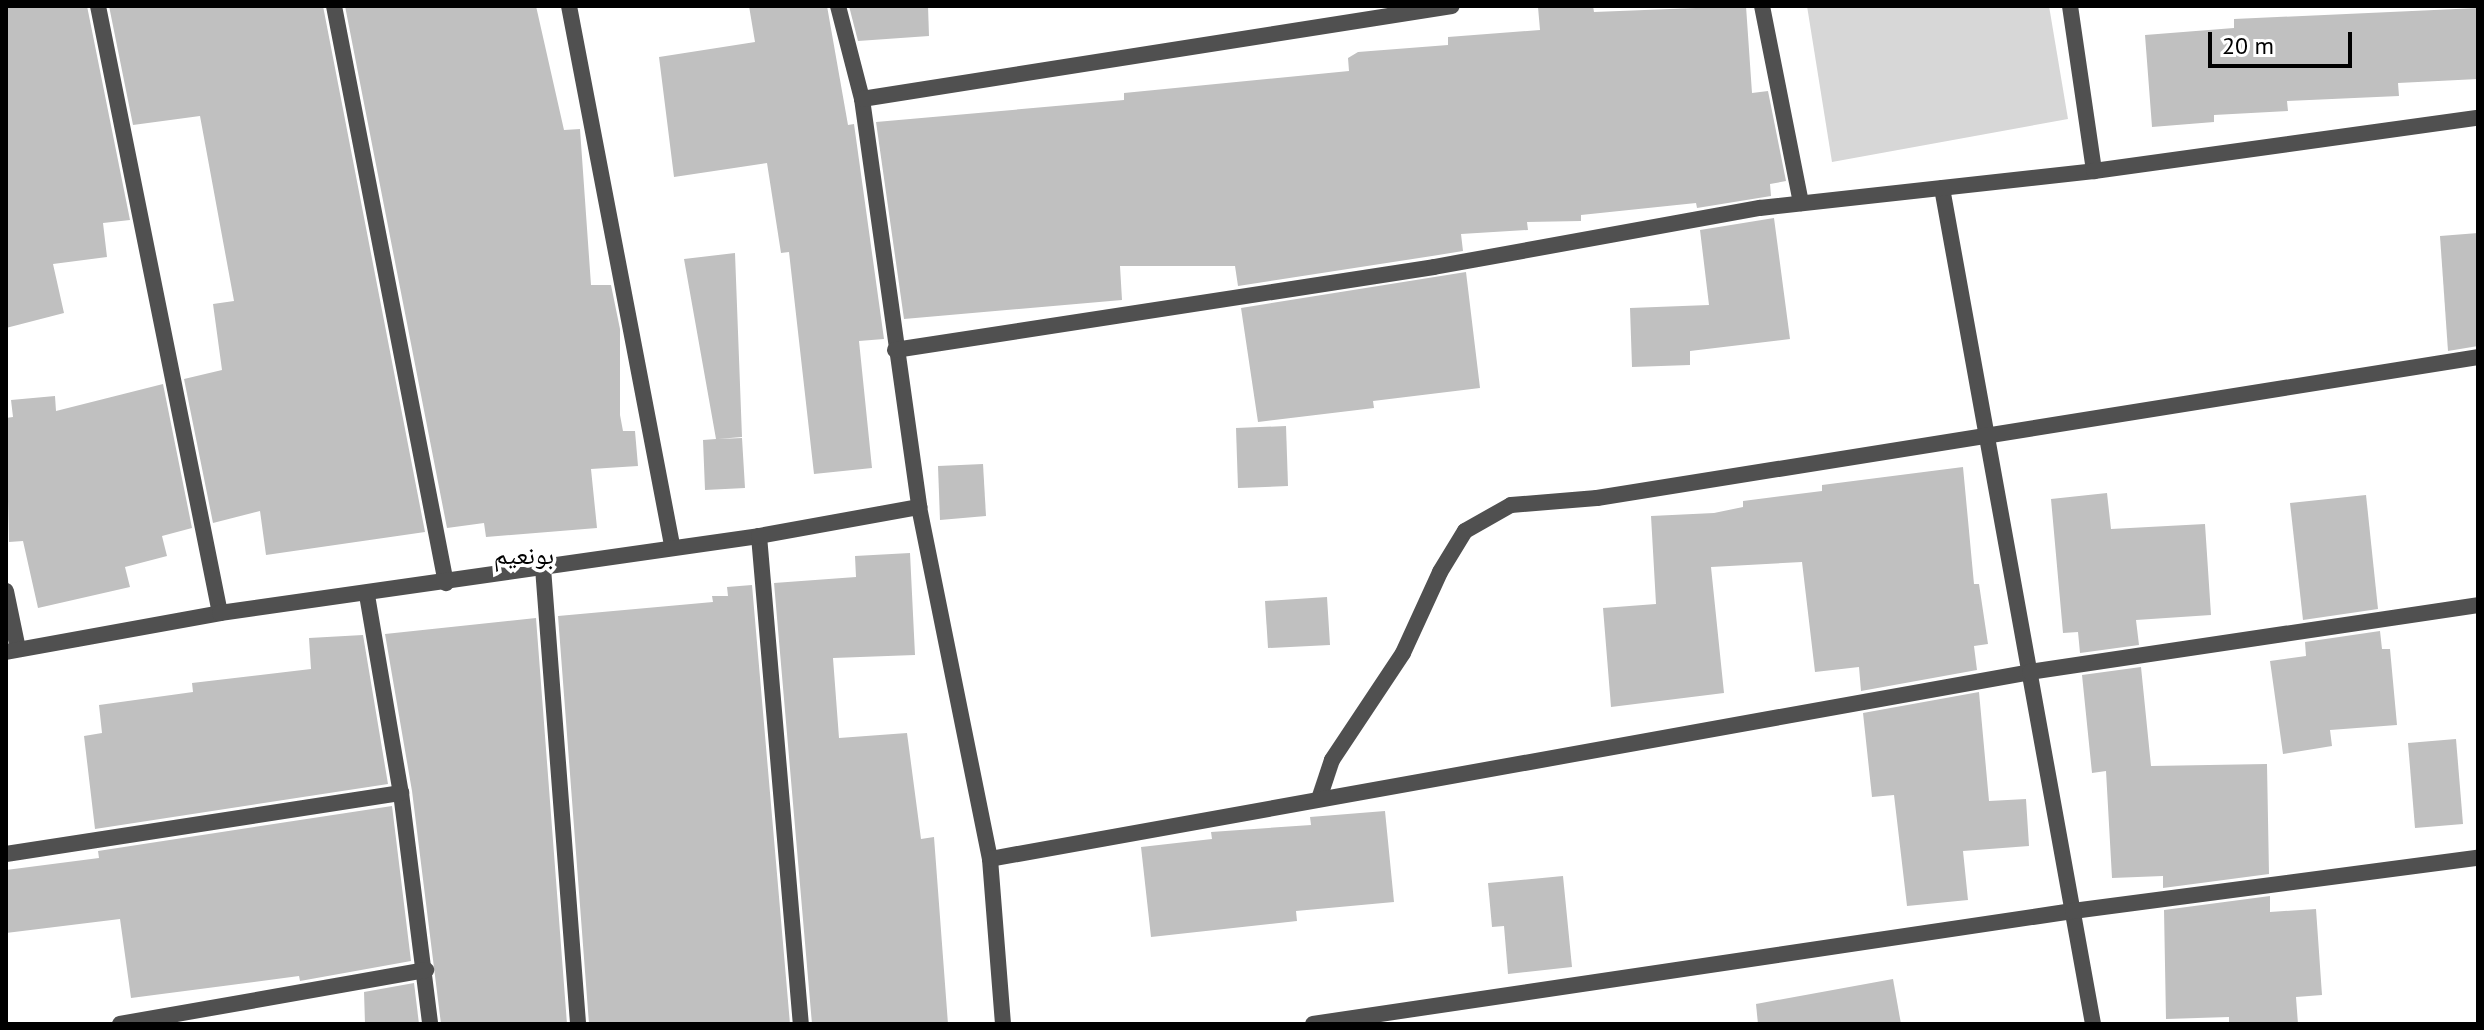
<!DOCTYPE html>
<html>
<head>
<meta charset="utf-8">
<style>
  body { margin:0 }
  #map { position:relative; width:2484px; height:1030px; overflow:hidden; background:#fff; font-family:"PT Sans","Noto Naskh Arabic",sans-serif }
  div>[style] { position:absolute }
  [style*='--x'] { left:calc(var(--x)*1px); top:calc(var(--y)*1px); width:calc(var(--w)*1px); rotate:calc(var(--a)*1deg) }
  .green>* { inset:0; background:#d7d7d7 }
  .building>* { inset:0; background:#c0c0c0 }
  .street>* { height:16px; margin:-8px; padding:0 8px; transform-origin:8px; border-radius:8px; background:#505050 }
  span { translate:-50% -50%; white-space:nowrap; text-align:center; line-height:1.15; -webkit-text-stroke:7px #fff; paint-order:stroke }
  .neighbourhood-label { font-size:26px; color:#000 }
  .frame { position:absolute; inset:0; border:8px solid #000; pointer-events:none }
  .scale { position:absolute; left:2208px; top:32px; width:144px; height:36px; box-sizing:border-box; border:4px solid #000; border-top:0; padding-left:10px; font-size:24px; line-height:28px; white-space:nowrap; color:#000; -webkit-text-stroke:6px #fff; paint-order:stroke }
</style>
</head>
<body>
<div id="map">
  <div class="green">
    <div style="clip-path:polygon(1807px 6px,2049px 6px,2068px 119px,1832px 162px)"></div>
  </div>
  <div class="building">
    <div style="clip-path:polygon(6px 6px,87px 6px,130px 220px,103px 223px,107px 257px,53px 264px,64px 313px,6px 328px)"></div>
    <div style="clip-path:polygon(109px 6px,323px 6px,425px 532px,266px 555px,260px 511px,213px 523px,184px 379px,222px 370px,213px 304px,234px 301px,200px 116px,133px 125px)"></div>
    <div style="clip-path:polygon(345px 6px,536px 6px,564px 130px,580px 129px,591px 285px,611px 285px,620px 329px,620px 415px,623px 431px,635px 431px,638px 466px,591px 469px,597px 528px,486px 537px,484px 523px,447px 528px)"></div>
    <div style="clip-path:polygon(749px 6px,827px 6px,848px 125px,854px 124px,884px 339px,859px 341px,872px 468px,814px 474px,789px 252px,781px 253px,767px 163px,674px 177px,659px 57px,755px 42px)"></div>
    <div style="clip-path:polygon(849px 6px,928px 6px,929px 36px,858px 41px)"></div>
    <div style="clip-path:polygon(1593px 6px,1594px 12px,1746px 6px,1752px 93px,1768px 91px,1786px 181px,1770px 184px,1771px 196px,1697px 208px,1696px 203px,1581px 215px,1581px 221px,1527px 222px,1528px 230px,1461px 234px,1463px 251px,1432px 256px,1238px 286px,1235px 266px,1120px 266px,1122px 300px,904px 319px,876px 122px,1124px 100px,1124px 93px,1349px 71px,1348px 58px,1358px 52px,1448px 45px,1448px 37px,1540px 30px,1538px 7px)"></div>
    <div style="clip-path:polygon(2478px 8px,2478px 79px,2398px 83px,2399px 96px,2287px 101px,2288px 111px,2214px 115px,2214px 122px,2152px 127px,2145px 35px,2234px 28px,2234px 19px)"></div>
    <div style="clip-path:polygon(1774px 218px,1790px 339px,1690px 351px,1690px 365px,1632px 367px,1630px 308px,1709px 305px,1700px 230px)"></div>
    <div style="clip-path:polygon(2478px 233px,2478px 346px,2448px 351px,2440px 236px)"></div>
    <div style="clip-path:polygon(735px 253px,742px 437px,718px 439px,742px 438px,745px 488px,705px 490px,703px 440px,716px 439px,684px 259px)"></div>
    <div style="clip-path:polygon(1466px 272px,1480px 388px,1373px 401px,1374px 408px,1258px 422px,1241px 308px)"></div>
    <div style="clip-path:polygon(163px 384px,192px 528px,162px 536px,167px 556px,125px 567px,130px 587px,38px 608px,23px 541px,9px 542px,6px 418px,13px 417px,11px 400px,55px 396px,56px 411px)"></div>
    <div style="clip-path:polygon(1286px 426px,1288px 486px,1238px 488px,1236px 428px)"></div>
    <div style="clip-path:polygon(983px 464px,986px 516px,940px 520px,938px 466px)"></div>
    <div style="clip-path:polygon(1963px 467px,1974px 584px,1979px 584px,1988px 644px,1974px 646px,1977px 670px,1861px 691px,1859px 667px,1815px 672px,1802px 562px,1711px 567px,1724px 693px,1611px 707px,1603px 608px,1656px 604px,1651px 516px,1714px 513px,1743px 507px,1743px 501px,1822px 491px,1822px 485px)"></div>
    <div style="clip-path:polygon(2107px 493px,2111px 529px,2205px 524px,2211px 615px,2136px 620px,2139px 645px,2080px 653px,2078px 632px,2063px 633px,2051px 499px)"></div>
    <div style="clip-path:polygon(2366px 495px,2378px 609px,2303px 620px,2290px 503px)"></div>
    <div style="clip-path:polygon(910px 553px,915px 655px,833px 658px,839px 738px,907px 733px,921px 839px,934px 837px,948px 1024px,812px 1024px,774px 583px,856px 577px,855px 556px)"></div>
    <div style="clip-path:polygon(752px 585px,790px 1024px,589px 1024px,558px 616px,713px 602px,712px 596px,728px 596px,727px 587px)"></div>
    <div style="clip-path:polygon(1327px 597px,1330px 645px,1268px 648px,1265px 601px)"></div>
    <div style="clip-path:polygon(536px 618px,567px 1024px,441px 1024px,412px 791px,385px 634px)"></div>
    <div style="clip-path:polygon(2380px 631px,2382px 649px,2390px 649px,2397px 725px,2330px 730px,2332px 746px,2283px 754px,2270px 661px,2306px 656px,2305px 642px)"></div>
    <div style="clip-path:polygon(363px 635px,388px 784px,95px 829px,84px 736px,102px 733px,99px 705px,193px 692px,192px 683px,311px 669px,309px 638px)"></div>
    <div style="clip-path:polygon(2141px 667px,2151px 766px,2267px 764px,2269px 874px,2163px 888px,2163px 876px,2112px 878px,2106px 771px,2092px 773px,2082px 675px)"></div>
    <div style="clip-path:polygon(1979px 692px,1989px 801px,2026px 799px,2029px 846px,1963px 851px,1968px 900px,1907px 906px,1894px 795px,1872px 797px,1863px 713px)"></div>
    <div style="clip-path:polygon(2456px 739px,2463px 824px,2415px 828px,2408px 743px)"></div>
    <div style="clip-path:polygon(392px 806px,411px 961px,300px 981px,299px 976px,131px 998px,120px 919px,6px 933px,6px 870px,99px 858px,98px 851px)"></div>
    <div style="clip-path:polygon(1385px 811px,1394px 902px,1296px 911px,1297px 921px,1151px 937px,1141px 847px,1212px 839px,1211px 832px,1311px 825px,1310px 817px)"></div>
    <div style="clip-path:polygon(1563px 876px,1572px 967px,1508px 974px,1504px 926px,1492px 927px,1488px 883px)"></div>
    <div style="clip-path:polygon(2270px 896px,2270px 912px,2316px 909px,2322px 995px,2296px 997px,2298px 1024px,2229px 1024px,2229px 1017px,2166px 1019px,2164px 910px)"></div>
    <div style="clip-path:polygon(1893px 979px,1901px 1024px,1758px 1024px,1756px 1004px)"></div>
    <div style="clip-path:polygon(414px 983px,419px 1024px,365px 1024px,364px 992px)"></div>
  </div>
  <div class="street">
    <div style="--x:98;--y:6;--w:619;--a:78.64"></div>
    <div style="--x:334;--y:6;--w:588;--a:79.02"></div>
    <div style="--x:569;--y:6;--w:549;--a:79.18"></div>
    <div style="--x:838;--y:6;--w:96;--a:75.5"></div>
    <div style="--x:862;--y:99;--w:412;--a:82"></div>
    <div style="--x:919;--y:507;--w:359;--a:78.6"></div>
    <div style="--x:990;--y:859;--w:166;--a:85.5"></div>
    <div style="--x:1762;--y:6;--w:201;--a:78.8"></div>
    <div style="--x:2070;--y:6;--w:167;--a:81.7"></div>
    <div style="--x:862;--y:99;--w:597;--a:-8.96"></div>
    <div style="--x:1942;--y:188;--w:850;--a:79.76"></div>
    <div style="--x:895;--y:350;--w:545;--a:-8.75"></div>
    <div style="--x:1434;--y:267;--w:331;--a:-10.3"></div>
    <div style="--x:1760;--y:208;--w:336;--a:-6.3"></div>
    <div style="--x:2094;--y:171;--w:388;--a:-7.9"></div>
    <div style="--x:759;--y:536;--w:490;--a:85.1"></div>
    <div style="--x:543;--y:568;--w:457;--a:85.6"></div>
    <div style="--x:6;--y:591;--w:59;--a:78.3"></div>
    <div style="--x:367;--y:595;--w:201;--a:80.3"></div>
    <div style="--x:401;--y:793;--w:233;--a:82.8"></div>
    <div style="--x:6;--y:652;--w:218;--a:-10.3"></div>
    <div style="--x:220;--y:613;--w:544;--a:-8.13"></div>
    <div style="--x:759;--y:536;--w:163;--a:-10.3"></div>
    <div style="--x:1319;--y:799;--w:41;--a:-71.6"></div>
    <div style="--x:1332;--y:760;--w:128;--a:-56.4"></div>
    <div style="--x:1403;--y:653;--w:89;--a:-65.4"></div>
    <div style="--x:1440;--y:572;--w:48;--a:-58.6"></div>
    <div style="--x:1465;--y:531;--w:53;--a:-29.5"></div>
    <div style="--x:1511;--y:505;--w:86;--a:-4.7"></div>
    <div style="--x:1597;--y:498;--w:892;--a:-9.09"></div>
    <div style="--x:6;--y:854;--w:400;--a:-8.8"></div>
    <div style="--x:990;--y:859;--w:1057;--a:-10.19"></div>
    <div style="--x:2030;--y:672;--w:453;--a:-8.5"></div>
    <div style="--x:120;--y:1024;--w:311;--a:-10"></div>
    <div style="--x:1313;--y:1024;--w:768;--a:-8.46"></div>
    <div style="--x:2073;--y:911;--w:408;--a:-7.5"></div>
  </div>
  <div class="neighbourhood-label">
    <span style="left:524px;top:555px">بونعيم</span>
  </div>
  <div class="frame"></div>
  <div class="scale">20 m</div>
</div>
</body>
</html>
